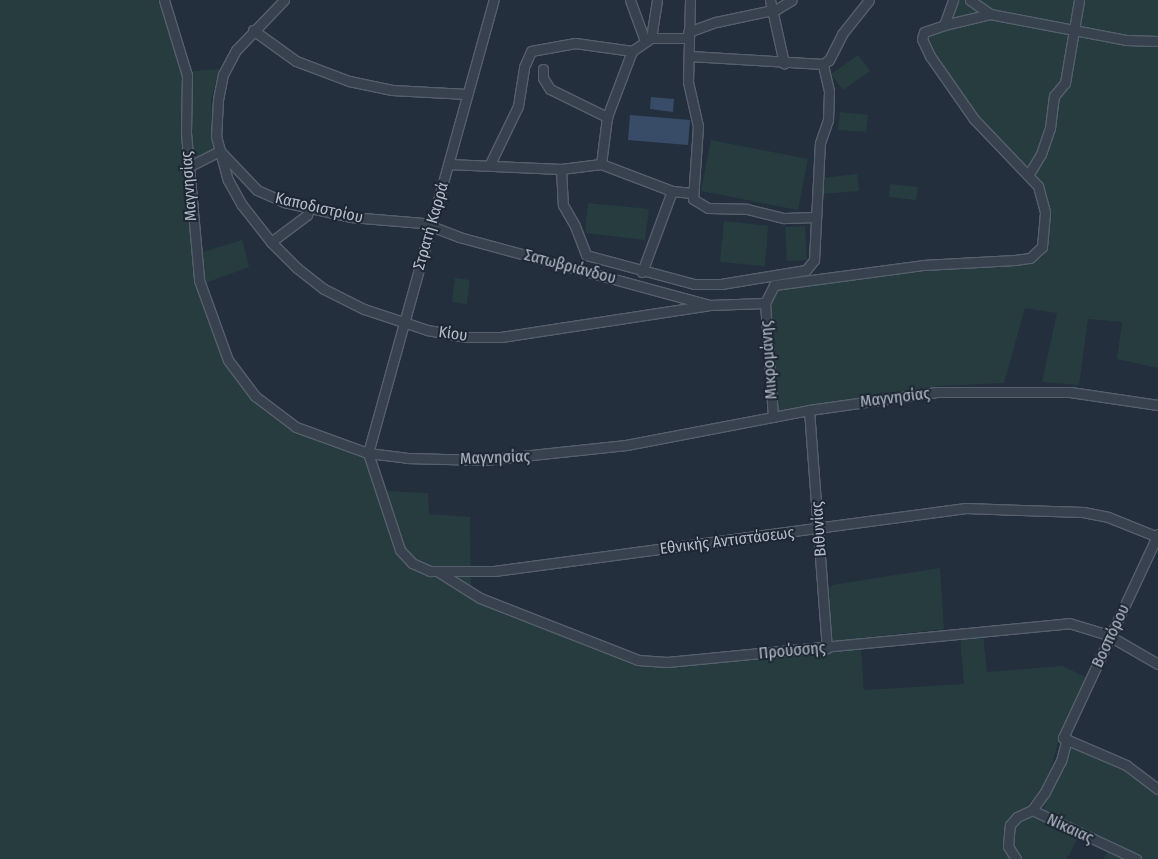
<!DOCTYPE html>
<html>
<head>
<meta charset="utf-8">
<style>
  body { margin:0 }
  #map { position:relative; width:1158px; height:859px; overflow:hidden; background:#242f3e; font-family:"Fira Sans Condensed",sans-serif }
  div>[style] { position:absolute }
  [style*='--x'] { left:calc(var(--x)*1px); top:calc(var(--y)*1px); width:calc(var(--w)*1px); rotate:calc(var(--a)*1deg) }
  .green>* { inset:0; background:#263c3f }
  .water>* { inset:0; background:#394c67 }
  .roads { filter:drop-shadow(1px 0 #565f6c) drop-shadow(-1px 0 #565f6c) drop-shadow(0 1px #565f6c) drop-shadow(0 -1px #565f6c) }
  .minor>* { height:9px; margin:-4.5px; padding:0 4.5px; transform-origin:4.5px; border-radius:4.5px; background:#38414e }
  span { translate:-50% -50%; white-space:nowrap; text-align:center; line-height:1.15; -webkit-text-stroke:4px #1d2633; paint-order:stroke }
  .street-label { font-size:16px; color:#b4bcc9 }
</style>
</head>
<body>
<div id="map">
  <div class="green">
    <div style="clip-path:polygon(0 0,157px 0,165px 5px,182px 72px,219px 69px,211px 101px,214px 149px,183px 164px,193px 255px,242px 240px,249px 267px,200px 285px,209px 320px,223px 355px,242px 386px,264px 411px,290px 429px,329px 446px,369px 457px,385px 491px,428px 493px,429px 514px,470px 517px,471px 598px,636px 666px,669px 667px,831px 652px,829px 590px,832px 585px,940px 568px,944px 629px,860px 638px,864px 690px,964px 684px,960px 637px,983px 635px,987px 672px,1063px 666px,1087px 678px,1059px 739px,1049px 775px,1038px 794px,1027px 805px,1045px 822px,1078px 837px,1067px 859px,0 859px)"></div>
    <div style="clip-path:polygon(957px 0,1158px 0,1158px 368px,1117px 359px,1122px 322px,1088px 319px,1079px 385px,1042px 382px,1057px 313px,1025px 308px,1004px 383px,938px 386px,776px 411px,768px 310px,775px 287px,1027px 261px,1042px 258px,1049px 246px,1045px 194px,1037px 176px,989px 133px,927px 45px,925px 34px,945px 27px)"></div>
    <div style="clip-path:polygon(858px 55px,870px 71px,843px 90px,831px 74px)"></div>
    <div style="clip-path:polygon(840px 112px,868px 115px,866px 132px,838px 130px)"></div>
    <div style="clip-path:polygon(711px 140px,808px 159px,798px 210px,701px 191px)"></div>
    <div style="clip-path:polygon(857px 174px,859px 191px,822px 194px,821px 178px)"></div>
    <div style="clip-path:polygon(890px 184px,918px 187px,916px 200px,889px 197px)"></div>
    <div style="clip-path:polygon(588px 203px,649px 209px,645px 240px,585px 233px)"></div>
    <div style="clip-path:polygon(724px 221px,768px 226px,765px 266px,720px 262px)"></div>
    <div style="clip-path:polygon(805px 226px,807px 260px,787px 261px,785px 227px)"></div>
    <div style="clip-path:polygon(455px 278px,470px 280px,467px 304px,452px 302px)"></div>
    <div style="clip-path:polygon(1075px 745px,1128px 770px,1158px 793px,1158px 859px,1104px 859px,1112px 842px,1044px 810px,1045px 797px,1057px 781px,1070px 749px)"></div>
  </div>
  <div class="water">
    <div style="clip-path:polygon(651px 97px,674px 99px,673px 112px,650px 109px)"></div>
    <div style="clip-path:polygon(630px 115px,690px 120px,688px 145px,628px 140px)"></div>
  </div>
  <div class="roads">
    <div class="minor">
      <div style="--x:164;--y:0;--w:78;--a:73"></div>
      <div style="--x:187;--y:75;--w:58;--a:91"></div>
      <div style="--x:186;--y:133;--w:148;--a:84.9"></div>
      <div style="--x:199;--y:280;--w:85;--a:70.1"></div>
      <div style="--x:228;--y:360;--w:45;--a:53.1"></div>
      <div style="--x:255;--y:396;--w:51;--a:37.1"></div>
      <div style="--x:296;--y:427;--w:77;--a:19.9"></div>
      <div style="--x:368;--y:453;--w:38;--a:7"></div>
      <div style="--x:406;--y:458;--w:78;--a:1.5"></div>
      <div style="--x:484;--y:460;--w:143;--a:-6"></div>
      <div style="--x:626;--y:445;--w:186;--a:-10.8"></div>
      <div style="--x:809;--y:410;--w:129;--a:-8"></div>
      <div style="--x:937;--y:392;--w:133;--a:0"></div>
      <div style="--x:1070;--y:392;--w:89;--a:8.4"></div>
      <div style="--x:284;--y:0;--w:69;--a:133.8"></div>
      <div style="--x:236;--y:50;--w:27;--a:118"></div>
      <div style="--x:223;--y:74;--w:26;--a:101"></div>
      <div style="--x:218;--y:100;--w:36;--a:93"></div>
      <div style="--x:216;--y:136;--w:16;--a:75"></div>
      <div style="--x:220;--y:151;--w:54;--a:46.5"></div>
      <div style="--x:257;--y:190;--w:30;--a:24"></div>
      <div style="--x:284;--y:202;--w:69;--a:12.6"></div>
      <div style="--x:351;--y:217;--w:72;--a:4.8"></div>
      <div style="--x:423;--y:223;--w:39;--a:21"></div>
      <div style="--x:459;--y:237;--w:259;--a:15.2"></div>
      <div style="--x:630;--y:0;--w:44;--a:69.9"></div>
      <div style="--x:690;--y:0;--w:82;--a:91.4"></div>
      <div style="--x:688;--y:82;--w:45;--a:77.2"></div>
      <div style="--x:698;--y:126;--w:73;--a:93.9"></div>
      <div style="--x:693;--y:199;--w:17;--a:31"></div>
      <div style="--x:708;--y:208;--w:39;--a:1"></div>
      <div style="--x:747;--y:209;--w:38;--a:14"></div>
      <div style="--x:784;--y:218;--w:32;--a:-2"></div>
      <div style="--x:770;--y:0;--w:65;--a:77.5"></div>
      <div style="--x:970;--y:0;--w:24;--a:35"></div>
      <div style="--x:990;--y:14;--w:138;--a:10.8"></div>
      <div style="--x:1126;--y:40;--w:32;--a:2"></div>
      <div style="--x:944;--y:25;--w:47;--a:-13.4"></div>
      <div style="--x:253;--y:30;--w:53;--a:35.8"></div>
      <div style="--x:296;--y:61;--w:57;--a:20.7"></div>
      <div style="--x:349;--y:81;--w:44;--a:11.8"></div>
      <div style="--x:392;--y:90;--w:75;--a:3.1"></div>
      <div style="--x:688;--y:32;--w:30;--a:-20"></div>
      <div style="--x:716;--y:22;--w:62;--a:-12"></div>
      <div style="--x:777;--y:9;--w:17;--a:-31"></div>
      <div style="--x:651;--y:38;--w:38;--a:-81"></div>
      <div style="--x:690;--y:56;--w:133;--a:3.4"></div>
      <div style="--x:823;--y:64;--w:7;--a:-34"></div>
      <div style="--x:829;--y:60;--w:29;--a:-63"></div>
      <div style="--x:842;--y:34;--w:43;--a:-51.5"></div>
      <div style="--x:543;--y:69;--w:9;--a:90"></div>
      <div style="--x:543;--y:78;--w:13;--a:58"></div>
      <div style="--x:550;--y:89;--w:64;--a:26.2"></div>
      <div style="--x:448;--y:164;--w:113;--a:2.5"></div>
      <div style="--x:561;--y:169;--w:40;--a:-7.1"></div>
      <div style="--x:601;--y:164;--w:76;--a:20.8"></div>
      <div style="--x:672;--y:191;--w:20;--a:6"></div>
      <div style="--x:490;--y:164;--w:64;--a:-64.2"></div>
      <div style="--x:518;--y:106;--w:39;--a:-81"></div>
      <div style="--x:524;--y:67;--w:17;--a:-66"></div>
      <div style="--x:531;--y:51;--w:45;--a:-10.3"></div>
      <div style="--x:575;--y:43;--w:58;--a:8"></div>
      <div style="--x:601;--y:164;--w:47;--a:-82.7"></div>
      <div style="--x:607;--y:117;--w:71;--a:-69.3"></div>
      <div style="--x:632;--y:51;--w:23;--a:-34"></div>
      <div style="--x:651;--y:38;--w:37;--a:0"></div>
      <div style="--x:188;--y:167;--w:36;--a:-27"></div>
      <div style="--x:220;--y:151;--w:30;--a:75"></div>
      <div style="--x:228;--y:180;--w:29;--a:61"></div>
      <div style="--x:242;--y:205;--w:47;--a:51.9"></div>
      <div style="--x:271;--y:242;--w:37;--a:45"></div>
      <div style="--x:297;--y:268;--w:34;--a:38"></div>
      <div style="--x:324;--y:289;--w:45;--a:26.6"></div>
      <div style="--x:364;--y:309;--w:66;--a:18.4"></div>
      <div style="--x:427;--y:330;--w:39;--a:10"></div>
      <div style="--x:465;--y:337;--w:36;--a:0"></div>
      <div style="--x:501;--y:337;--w:210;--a:-8.7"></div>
      <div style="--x:709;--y:305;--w:56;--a:-2"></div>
      <div style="--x:561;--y:169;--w:36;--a:87"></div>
      <div style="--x:563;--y:205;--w:24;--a:60"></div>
      <div style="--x:575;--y:226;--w:31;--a:69"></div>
      <div style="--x:586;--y:255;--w:112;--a:15"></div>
      <div style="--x:694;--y:284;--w:27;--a:0"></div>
      <div style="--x:721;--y:284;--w:86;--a:-9.4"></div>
      <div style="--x:806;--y:270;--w:13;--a:-51"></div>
      <div style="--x:814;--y:260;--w:117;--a:-87.1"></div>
      <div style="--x:820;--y:143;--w:24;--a:-71"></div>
      <div style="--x:828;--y:120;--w:29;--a:-88"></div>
      <div style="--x:829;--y:91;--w:28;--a:-103"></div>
      <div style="--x:1029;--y:174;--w:23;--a:-59"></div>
      <div style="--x:1041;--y:154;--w:28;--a:-71"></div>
      <div style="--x:1050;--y:128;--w:32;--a:-83"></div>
      <div style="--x:1054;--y:96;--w:17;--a:-50"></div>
      <div style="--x:1065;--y:83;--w:84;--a:-80.4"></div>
      <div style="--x:271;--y:242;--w:45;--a:-36.9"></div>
      <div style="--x:307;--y:215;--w:6;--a:-72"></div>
      <div style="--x:642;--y:272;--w:86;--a:-69.7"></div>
      <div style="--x:809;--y:410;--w:239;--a:85.7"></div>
      <div style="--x:773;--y:417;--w:114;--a:-94"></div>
      <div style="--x:765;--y:303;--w:20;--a:-63"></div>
      <div style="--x:774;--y:285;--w:150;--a:-7.6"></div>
      <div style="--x:923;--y:265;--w:92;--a:-3.1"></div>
      <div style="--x:1015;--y:260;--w:15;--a:-8"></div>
      <div style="--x:1030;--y:258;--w:16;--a:-43"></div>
      <div style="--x:1042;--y:247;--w:35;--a:-85"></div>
      <div style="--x:1045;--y:212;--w:27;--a:-105"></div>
      <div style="--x:1038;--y:186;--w:93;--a:-133.7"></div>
      <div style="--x:974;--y:119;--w:77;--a:-124.9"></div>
      <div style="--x:930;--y:56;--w:19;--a:-115"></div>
      <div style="--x:922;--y:39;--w:7;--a:-74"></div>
      <div style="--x:924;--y:32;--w:21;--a:-19"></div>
      <div style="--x:944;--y:25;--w:27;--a:-70"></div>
      <div style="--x:368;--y:453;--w:102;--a:71.7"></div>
      <div style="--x:400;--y:550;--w:18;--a:47"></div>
      <div style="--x:412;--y:563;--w:20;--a:24"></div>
      <div style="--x:430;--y:571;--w:64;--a:0"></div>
      <div style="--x:494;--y:571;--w:476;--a:-7.6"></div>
      <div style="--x:966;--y:508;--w:117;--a:2"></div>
      <div style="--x:1083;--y:512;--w:25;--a:11"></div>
      <div style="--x:1108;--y:517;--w:54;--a:21.8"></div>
      <div style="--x:368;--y:453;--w:470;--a:-74.5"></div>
      <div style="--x:1158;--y:534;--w:225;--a:115"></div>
      <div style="--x:1063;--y:738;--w:69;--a:23.2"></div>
      <div style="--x:1126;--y:765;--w:40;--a:37"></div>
      <div style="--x:437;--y:571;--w:51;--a:32.1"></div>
      <div style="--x:480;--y:598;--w:170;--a:21.4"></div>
      <div style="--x:638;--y:660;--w:29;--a:4"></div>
      <div style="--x:667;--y:662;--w:404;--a:-5.5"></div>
      <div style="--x:1069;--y:623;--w:39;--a:17"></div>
      <div style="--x:1106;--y:634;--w:60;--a:30"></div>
      <div style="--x:1032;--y:810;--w:115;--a:25.2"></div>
      <div style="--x:1016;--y:859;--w:15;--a:-122"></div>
      <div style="--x:1008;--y:846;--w:21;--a:-85"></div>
      <div style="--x:1010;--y:825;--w:11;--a:-49"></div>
      <div style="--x:1017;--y:817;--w:17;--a:-25"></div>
      <div style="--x:1032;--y:810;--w:22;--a:-54"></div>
      <div style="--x:1045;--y:792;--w:35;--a:-63"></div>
      <div style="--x:1061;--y:761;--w:23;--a:-75"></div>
    </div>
  </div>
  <div class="street-label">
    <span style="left:189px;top:186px;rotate:-94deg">Μαγνησίας</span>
    <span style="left:319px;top:208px;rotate:13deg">Καποδιστρίου</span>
    <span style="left:431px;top:226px;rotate:-74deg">Στρατή Καρρά</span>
    <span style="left:570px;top:267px;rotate:15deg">Σατωβριάνδου</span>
    <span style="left:453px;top:334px;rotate:8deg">Κίου</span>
    <span style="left:769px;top:360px;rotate:-94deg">Μικρομάνης</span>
    <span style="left:895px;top:398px;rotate:-7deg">Μαγνησίας</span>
    <span style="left:495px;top:458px;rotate:-2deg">Μαγνησίας</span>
    <span style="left:819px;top:529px;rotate:-94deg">Βιθυνίας</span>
    <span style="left:727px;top:541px;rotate:-7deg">Εθνικής Αντιστάσεως</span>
    <span style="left:1111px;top:636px;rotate:-65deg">Βοσπόρου</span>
    <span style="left:792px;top:651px;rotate:-5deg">Προύσσης</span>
    <span style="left:1070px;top:829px;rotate:25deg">Νίκαιας</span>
  </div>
</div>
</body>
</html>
